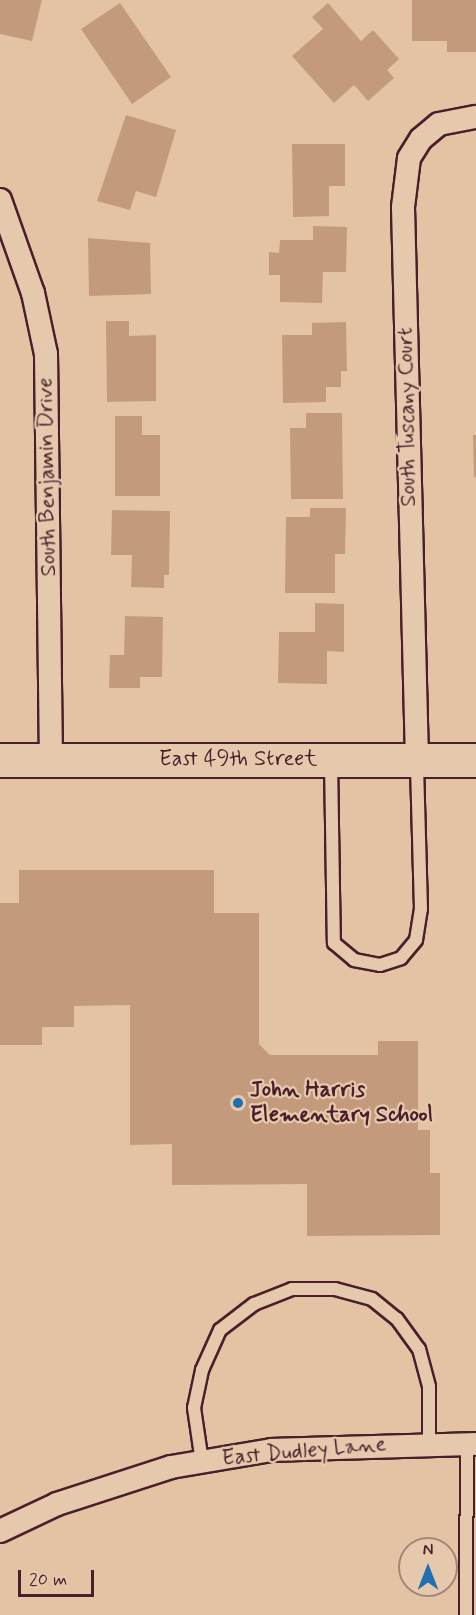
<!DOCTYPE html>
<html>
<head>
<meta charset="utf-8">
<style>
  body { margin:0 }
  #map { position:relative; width:476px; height:1615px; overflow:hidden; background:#e3c3a4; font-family:Mynerve,sans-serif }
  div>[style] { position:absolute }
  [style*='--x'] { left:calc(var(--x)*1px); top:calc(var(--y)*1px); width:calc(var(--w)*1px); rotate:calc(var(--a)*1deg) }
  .building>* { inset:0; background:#c39b7c }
  .roads { filter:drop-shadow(2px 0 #4a1f2b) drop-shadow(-2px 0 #4a1f2b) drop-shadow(0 2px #4a1f2b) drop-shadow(0 -2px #4a1f2b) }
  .lane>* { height:12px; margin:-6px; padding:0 6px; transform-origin:6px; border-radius:6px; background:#e6c9ad }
  .street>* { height:22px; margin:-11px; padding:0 11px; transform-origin:11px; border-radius:11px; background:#e6c9ad }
  .secondary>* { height:33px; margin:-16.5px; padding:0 16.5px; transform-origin:16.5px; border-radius:16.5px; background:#e6c9ad }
  .dots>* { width:16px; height:16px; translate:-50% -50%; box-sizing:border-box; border:3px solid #e6c9ad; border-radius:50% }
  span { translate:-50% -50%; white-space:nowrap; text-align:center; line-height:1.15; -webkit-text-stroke:4.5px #e6c9ad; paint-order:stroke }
  .street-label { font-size:22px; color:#4a1f2b }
  .poi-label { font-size:22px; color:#4a1f2b; font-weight:700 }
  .left { translate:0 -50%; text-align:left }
  .north { position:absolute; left:398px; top:1537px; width:60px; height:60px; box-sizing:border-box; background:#e6c9ad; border:2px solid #a88579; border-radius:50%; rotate:0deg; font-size:16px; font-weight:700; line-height:24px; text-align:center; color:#4a1f2b }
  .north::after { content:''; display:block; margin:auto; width:21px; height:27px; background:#1f6fb2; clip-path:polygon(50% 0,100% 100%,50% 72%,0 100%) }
  .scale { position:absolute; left:18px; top:1570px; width:76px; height:27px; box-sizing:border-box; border:3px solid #4a1f2b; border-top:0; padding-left:8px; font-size:18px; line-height:21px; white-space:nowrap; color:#4a1f2b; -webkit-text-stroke:4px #e6c9ad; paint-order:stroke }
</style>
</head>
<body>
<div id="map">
  <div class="building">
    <div style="clip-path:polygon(0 0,42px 0,32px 41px,0 34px)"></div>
    <div style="clip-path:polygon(412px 0,476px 0,476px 52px,447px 52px,447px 41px,412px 41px)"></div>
    <div style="clip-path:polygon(120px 3px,171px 77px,132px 104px,81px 29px)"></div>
    <div style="clip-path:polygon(328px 3px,361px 41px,373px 30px,399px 59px,387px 70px,394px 78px,368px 101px,354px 85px,334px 103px,292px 56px,323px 29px,312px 17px)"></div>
    <div style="clip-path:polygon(126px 115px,176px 130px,156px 197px,136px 191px,130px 210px,97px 201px)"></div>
    <div style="clip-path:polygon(292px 144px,345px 144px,345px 186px,329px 186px,329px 216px,293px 217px)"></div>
    <div style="clip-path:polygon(313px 226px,347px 227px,346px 272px,323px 272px,322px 303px,280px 302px,280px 275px,269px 275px,269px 252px,279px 253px,280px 240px,313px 240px)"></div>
    <div style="clip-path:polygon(88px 238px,150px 243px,151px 294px,89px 296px)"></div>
    <div style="clip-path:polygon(106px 321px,129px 321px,129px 336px,156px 335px,156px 401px,107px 402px)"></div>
    <div style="clip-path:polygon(346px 322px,347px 371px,341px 371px,341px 387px,326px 387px,326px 402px,283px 403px,282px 335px,312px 335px,312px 323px)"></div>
    <div style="clip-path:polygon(306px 413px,342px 413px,343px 499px,291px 499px,290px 428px,306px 428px)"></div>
    <div style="clip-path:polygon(115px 416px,142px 416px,142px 435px,160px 435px,160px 496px,115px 496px)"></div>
    <div style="clip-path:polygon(473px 435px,476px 435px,476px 477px,474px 477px)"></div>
    <div style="clip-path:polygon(310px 508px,346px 508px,345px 554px,335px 554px,335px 593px,285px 593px,286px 517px,310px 517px)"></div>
    <div style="clip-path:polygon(112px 510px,170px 511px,169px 575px,164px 575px,164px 588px,131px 587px,132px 555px,111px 555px)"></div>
    <div style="clip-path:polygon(315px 603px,344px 604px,344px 652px,327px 651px,327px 684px,278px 683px,279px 632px,315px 632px)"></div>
    <div style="clip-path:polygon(125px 616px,163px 617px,162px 677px,140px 677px,140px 688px,109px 688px,110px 655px,124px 655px)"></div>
    <div style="clip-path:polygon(19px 870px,214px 870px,214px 913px,259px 913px,259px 1044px,270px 1055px,378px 1055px,378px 1041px,418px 1041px,418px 1130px,430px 1130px,430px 1173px,440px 1173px,440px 1235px,307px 1236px,307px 1184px,172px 1185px,172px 1144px,130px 1145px,130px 1005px,74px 1006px,74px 1027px,42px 1027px,42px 1045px,0 1045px,0 903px,19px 903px)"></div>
  </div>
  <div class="roads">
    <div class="lane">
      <div style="--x:331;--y:761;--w:182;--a:89.1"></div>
      <div style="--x:334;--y:943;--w:26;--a:40"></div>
      <div style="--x:354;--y:960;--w:26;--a:11"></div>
      <div style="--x:380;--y:965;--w:22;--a:-18"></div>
      <div style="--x:401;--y:958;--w:23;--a:-50"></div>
      <div style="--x:416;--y:940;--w:31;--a:-81"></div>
      <div style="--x:421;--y:909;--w:147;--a:-91.6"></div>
      <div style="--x:202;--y:1462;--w:55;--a:-98.4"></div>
      <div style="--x:194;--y:1408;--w:39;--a:-78"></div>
      <div style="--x:202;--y:1370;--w:44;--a:-65.8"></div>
      <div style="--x:220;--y:1330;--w:43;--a:-37.4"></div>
      <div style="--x:254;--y:1304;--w:41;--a:-21.5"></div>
      <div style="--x:292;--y:1289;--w:43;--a:0"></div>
      <div style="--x:335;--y:1289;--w:38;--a:15"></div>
      <div style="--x:372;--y:1299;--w:32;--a:39"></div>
      <div style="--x:397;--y:1319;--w:37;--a:54"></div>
      <div style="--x:419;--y:1349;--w:39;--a:75"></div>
      <div style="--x:429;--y:1387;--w:57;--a:90"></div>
      <div style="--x:466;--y:1615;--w:171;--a:-89.7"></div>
    </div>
    <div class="street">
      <div style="--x:0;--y:200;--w:99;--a:70.5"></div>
      <div style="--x:33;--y:293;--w:62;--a:78"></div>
      <div style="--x:46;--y:354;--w:406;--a:89.3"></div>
      <div style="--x:417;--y:760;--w:553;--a:-91.45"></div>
      <div style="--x:403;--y:207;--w:49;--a:-83"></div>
      <div style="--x:409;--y:158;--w:22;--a:-58"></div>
      <div style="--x:421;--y:139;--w:23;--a:-40"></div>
      <div style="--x:439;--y:124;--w:38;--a:-11"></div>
      <div style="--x:0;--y:1531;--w:63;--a:-25.3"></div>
      <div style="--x:57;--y:1504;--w:120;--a:-18"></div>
      <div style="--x:171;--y:1467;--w:102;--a:-9.6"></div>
      <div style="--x:272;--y:1450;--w:204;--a:-1.7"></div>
    </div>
    <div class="secondary">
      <div style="--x:0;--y:760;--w:476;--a:0"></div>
    </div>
  </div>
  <div class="dots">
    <div style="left:238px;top:1103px;background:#1f6fb2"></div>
  </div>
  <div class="street-label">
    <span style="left:408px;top:417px;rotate:-91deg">South Tuscany Court</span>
    <span style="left:48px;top:477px;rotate:-91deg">South Benjamin Drive</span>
    <span style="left:238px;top:760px">East 49th Street</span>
    <span style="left:304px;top:1452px;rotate:-5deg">East Dudley Lane</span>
  </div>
  <div class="poi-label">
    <span class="left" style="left:250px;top:1103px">John Harris<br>Elementary School</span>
  </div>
  <div class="north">N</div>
  <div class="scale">20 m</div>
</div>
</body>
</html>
